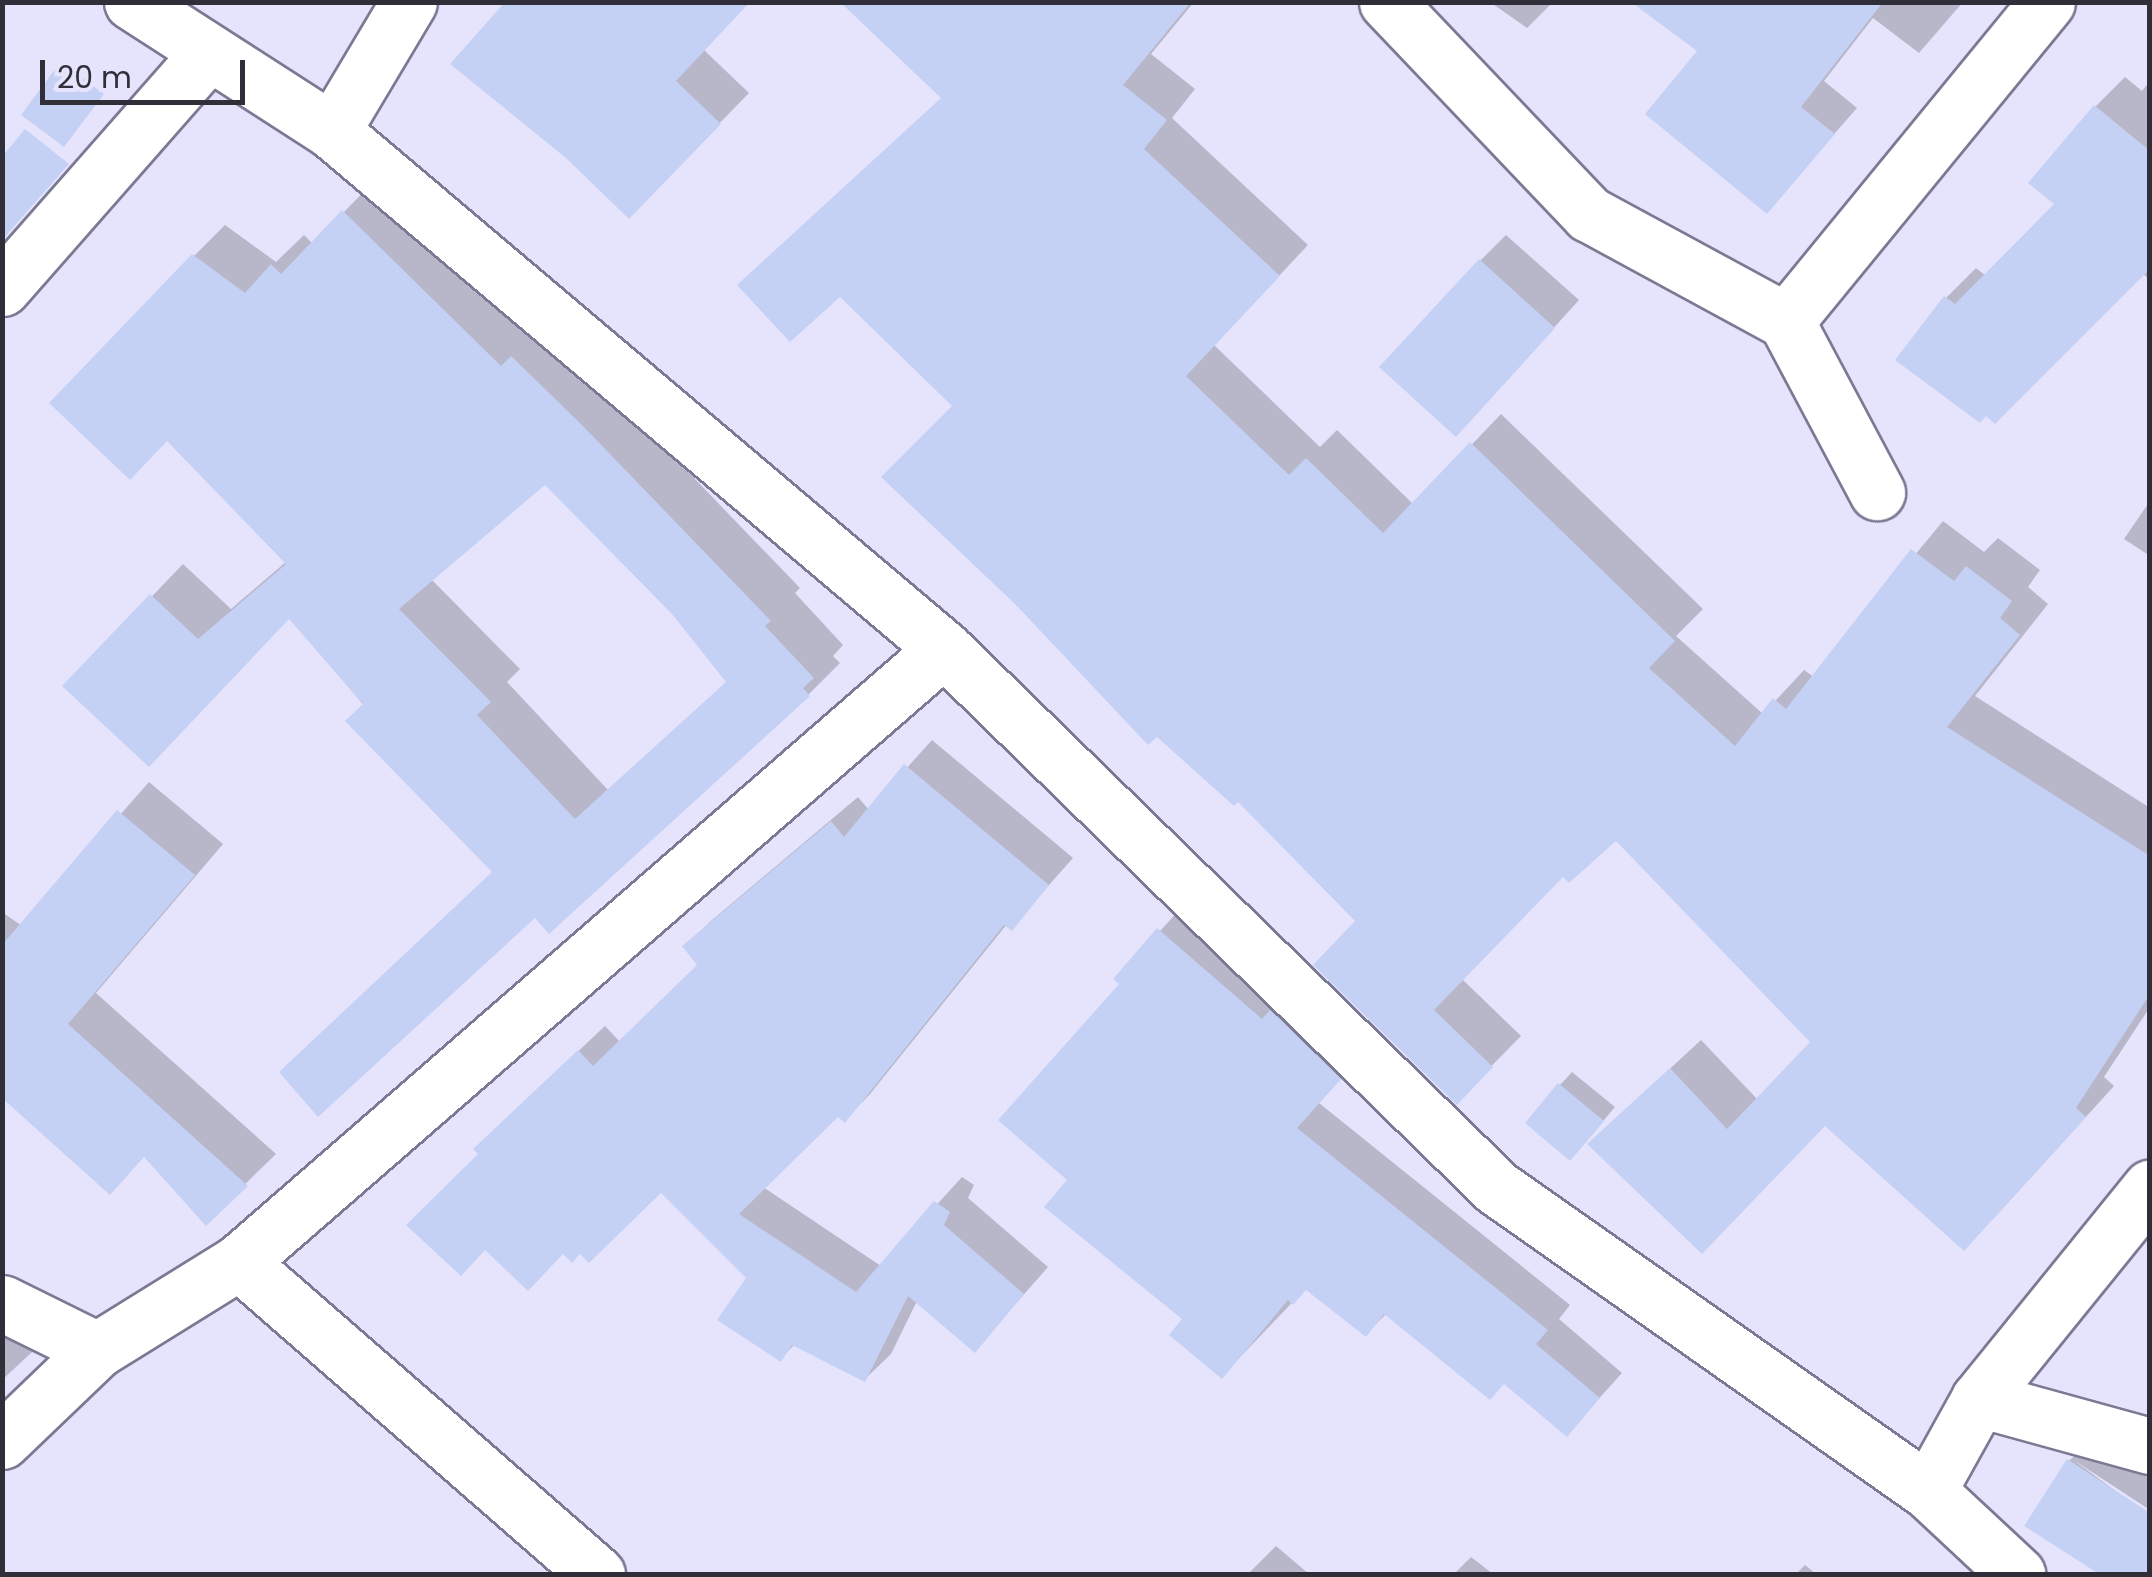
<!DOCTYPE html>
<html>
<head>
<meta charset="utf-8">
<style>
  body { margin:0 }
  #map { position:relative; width:2152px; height:1577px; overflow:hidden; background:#e6e4fc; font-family:Poppins,sans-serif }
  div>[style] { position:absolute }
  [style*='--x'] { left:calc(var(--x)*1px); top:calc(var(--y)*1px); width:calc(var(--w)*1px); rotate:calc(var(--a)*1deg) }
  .shadow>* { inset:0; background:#0003 }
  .building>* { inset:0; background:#c4d1f4 }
  .roads { filter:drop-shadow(2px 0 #7b7993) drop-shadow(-2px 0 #7b7993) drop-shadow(0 2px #7b7993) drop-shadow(0 -2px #7b7993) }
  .street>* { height:55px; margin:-27.5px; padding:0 27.5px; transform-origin:27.5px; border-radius:27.5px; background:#fff }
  span { translate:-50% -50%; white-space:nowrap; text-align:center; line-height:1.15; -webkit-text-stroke:8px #e6e4fc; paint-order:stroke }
  .frame { position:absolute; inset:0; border:5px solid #2f2e39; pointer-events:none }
  .scale { position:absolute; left:40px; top:60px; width:205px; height:45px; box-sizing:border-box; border:5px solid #2f2e39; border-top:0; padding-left:12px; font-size:30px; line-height:35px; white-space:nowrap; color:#2f2e39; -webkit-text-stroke:8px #e6e4fc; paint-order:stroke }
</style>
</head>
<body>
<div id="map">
  <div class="shadow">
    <div style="clip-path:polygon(508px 2px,704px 50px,749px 93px,629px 216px)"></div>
    <div style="clip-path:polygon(844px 2px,1194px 2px,1151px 54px,1195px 89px,1172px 118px,1308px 245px,1214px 345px,1320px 447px,1337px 430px,1414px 505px,1501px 414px,1703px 609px,1676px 636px,1763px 714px,1804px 670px,1814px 677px,1943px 521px,1984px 552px,1998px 538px,2040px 570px,2028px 587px,2048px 604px,1975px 696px,2150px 808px,2150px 1007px,2104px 1077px,2114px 1086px,1994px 1218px,1826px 1123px,1732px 1221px,1620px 1115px,1701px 1040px,1758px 1100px,1813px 1042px,1616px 838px,1564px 874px,1462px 979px,1521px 1036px,1457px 1101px,1359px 921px,956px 406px,943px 97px)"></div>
    <div style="clip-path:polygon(1490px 2px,1553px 2px,1527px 28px)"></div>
    <div style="clip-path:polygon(1635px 2px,1963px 2px,1919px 53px,1873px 18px,1824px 81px,1857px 108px,1767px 210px,1700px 50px)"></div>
    <div style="clip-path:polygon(2125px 77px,2142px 91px,2150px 81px,2150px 280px,2142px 273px,1995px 421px,1946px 298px,1976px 268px,1986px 276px,2058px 204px,2095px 107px)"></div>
    <div style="clip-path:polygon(evenodd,375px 180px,613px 394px,800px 588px,795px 593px,843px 645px,833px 656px,840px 663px,809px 694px,549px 930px,290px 616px,66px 686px,183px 564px,231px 609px,287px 561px,194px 256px,225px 225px,276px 262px,304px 235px,313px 244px,375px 180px,545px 482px,674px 613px,728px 681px,608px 790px,507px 682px,520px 669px,431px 579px,545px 482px)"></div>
    <div style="clip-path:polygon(1506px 235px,1579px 300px,1481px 408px,1480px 261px)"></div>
    <div style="clip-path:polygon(2150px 501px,2150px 556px,2124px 539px)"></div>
    <div style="clip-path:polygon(932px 740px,1073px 858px,1011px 928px,1007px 924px,870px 1094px,845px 1120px,838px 1114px,763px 1187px,881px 1266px,962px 1177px,974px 1185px,968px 1198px,1048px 1267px,975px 1350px,917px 1301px,891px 1354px,865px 1379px,795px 1344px,780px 1359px,749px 1278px,661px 1190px,580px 1251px,564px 1251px,481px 1154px,502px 1123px,605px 1026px,620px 1042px,700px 964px,685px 946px,711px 921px,858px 797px,869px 810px)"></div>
    <div style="clip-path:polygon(149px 782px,223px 844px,96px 993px,276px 1154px,206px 1222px,146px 1155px,2px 1094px,2px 912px,22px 926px)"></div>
    <div style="clip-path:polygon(1183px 906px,1363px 1054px,1319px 1103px,1570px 1305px,1559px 1319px,1622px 1373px,1567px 1434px,1505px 1382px,1387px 1313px,1366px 1334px,1307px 1287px,1222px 1376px,1186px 1318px,1071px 1179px,1123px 984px,1116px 979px)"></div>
    <div style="clip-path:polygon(1572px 1072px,1615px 1107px,1583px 1145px,1560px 1085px)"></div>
    <div style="clip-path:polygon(2px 1295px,45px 1340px,2px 1380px)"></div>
    <div style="clip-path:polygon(2095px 1435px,2150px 1471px,2150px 1510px,2072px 1459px,2150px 1516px,2150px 1574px,2103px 1574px,2028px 1525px,2069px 1461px)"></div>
    <div style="clip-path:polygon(1276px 1546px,1309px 1574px,1248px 1574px)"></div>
    <div style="clip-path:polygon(1471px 1557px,1493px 1574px,1454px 1574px)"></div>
    <div style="clip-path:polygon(1805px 1565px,1816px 1574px,1796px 1574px)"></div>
  </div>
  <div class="building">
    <div style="clip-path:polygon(505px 2px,750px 2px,676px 81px,721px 124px,629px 219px,566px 158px,450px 64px)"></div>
    <div style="clip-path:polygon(840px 2px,1191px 2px,1123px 85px,1167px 120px,1144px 149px,1280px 276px,1186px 376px,1289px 475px,1306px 458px,1383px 533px,1470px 442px,1675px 641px,1649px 668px,1735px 746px,1773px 698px,1786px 709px,1911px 549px,1954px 581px,1966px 566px,2012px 601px,2000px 618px,2020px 635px,1947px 727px,2150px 856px,2150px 994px,2076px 1108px,2086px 1117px,1964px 1251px,1825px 1126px,1702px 1254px,1587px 1144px,1670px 1068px,1727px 1129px,1810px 1042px,1616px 841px,1569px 883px,1563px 877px,1434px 1010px,1493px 1067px,1457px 1105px,1313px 965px,1355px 921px,1238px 802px,1234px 806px,1157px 737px,1148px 745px,1015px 604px,881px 477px,952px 406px,840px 297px,790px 342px,737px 285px,941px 98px)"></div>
    <div style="clip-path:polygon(1631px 2px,1883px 2px,1801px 107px,1835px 134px,1767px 214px,1645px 114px,1697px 51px)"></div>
    <div style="clip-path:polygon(61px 61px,104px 94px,64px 147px,21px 115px)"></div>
    <div style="clip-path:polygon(2094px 105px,2150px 151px,2150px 269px,1995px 424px,1986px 416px,1980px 423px,1895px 360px,1944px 296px,1955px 304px,2054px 204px,2028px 183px)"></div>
    <div style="clip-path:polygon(25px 129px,69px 164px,2px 240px,2px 157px)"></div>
    <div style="clip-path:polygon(evenodd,342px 210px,501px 366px,511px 356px,582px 425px,771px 621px,765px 626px,814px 678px,803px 688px,810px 696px,549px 934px,535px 918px,318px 1117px,279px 1072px,492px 872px,345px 721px,363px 704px,289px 619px,149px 767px,62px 686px,150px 594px,198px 639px,286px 564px,167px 441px,130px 480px,49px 403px,192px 254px,245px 293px,271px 264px,281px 274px,342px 210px,545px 485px,672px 614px,726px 682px,575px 819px,477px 715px,491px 702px,399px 609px,545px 485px)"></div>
    <div style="clip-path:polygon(1479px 259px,1555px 328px,1456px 437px,1379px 367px)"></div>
    <div style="clip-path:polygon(904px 764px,1049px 885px,1012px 931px,1004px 925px,845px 1123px,838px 1117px,739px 1214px,856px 1292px,934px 1201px,950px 1212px,944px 1225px,1024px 1294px,975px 1353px,908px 1296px,865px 1382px,792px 1345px,781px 1362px,717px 1320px,746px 1278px,661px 1193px,589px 1263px,580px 1254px,572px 1263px,563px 1254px,528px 1291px,485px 1250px,461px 1276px,406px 1225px,478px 1154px,473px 1149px,578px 1050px,593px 1066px,697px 965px,682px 946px,831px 821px,844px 837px)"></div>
    <div style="clip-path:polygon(117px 810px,195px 875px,68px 1024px,248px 1186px,206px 1226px,144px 1157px,110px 1195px,2px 1098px,2px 945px)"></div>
    <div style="clip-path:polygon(1157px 928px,1262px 1019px,1270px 1010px,1341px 1079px,1297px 1128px,1548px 1330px,1536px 1344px,1600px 1398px,1567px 1437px,1504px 1384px,1490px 1400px,1384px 1314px,1366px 1337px,1306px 1290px,1293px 1305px,1288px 1300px,1222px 1379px,1169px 1335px,1182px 1319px,1044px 1207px,1067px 1180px,998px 1120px,1119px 984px,1113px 979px)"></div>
    <div style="clip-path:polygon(1558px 1083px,1604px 1121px,1570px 1161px,1525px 1123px)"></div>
    <div style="clip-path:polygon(2067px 1459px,2150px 1513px,2150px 1574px,2099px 1574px,2024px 1526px)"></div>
  </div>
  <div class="roads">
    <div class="street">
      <div style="--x:132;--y:2;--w:238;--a:32.8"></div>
      <div style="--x:332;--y:131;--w:802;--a:40.24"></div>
      <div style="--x:944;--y:649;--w:772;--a:44.27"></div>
      <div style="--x:1497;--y:1188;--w:527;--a:35.11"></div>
      <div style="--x:1928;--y:1491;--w:122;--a:43"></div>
      <div style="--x:1387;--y:2;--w:293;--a:46.4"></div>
      <div style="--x:1589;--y:214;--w:224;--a:28.5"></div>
      <div style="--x:1786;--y:321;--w:194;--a:62"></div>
      <div style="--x:332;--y:131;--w:150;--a:-59.2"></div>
      <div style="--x:2;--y:288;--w:310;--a:-48.7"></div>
      <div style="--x:1786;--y:321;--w:412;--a:-50.7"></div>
      <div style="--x:239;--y:1262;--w:475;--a:41.1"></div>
      <div style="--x:2;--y:1303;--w:106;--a:26.3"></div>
      <div style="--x:1979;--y:1399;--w:272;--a:-51"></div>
      <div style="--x:2;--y:1441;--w:132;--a:-43.8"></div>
      <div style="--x:97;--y:1350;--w:167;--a:-31.8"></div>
      <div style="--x:239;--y:1262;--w:934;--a:-41.01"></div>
      <div style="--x:1928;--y:1491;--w:105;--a:-61"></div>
      <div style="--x:1979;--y:1399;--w:177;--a:15.4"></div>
    </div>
  </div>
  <div class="frame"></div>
  <div class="scale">20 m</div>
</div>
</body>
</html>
